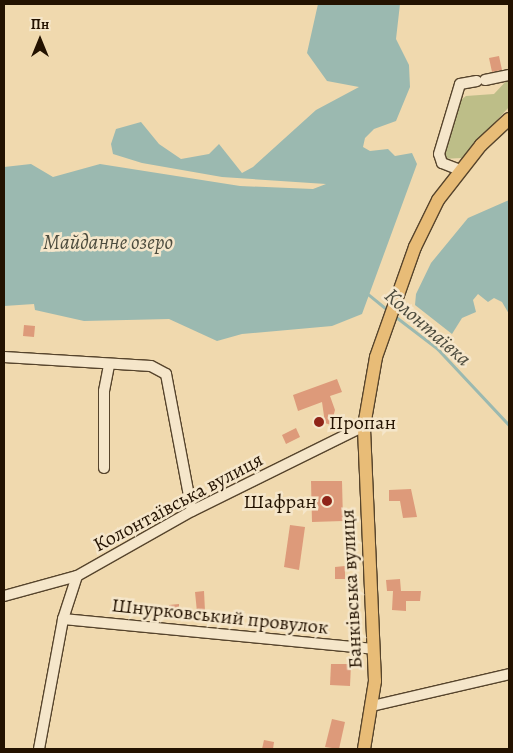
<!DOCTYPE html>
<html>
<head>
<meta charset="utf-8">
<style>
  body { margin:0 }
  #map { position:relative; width:513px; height:753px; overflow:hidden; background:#f0d9ae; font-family:Alegreya,serif }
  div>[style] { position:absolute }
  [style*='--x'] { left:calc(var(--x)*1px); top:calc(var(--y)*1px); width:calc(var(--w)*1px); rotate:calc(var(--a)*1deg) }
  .green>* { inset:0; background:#bdbe88 }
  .water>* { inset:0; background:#9bb9b0 }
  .stream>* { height:2.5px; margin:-1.25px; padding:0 1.25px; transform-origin:1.25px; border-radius:1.25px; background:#9bb9b0 }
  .building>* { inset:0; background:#dd9a7a }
  .roads { filter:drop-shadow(1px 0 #56442c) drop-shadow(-1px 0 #56442c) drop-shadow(0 1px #56442c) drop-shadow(0 -1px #56442c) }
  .minor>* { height:10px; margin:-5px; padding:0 5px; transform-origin:5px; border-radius:5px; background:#f5e6ca }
  .major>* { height:12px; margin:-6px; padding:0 6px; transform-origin:6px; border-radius:6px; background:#e8bc77 }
  .dots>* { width:14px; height:14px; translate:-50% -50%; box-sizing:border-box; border:2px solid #f5e6ca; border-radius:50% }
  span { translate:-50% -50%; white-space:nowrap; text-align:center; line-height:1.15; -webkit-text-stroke:5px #f5e6ca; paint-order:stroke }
  .poi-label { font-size:20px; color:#231200 }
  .left { translate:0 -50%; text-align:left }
  .right { translate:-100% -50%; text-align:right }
  .street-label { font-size:20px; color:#231200 }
  .water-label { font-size:21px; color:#4d4c3e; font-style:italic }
  .frame { position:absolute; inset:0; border:5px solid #231200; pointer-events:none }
  .north { position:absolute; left:15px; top:15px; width:50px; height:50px; -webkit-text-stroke:4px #f5e6ca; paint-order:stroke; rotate:0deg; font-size:14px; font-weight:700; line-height:20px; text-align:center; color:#231200 }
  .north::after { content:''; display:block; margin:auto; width:18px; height:22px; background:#231200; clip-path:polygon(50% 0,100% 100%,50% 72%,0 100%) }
</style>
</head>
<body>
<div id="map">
  <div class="green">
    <div style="clip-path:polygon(509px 78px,509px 107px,462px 158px,442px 159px,457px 103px,466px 96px,494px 94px)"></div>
  </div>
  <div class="water">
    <div style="clip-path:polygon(318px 4px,400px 4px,396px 39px,409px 65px,410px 87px,396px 121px,374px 129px,365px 138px,363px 147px,370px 151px,388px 149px,395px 156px,412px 153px,417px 164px,362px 314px,332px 326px,242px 334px,217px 341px,169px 319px,84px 321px,35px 310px,34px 304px,4px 306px,4px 167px,31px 164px,53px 177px,100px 164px,240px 186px,313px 189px,326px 184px,222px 177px,142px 163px,113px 154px,111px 144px,116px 129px,141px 122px,159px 144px,181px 159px,209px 154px,219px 144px,242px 173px,253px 167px,316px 110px,359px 87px,327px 81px,307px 53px)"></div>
    <div style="clip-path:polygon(509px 200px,509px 314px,502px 302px,494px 298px,488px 302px,478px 294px,473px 300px,476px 312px,462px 318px,452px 334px,415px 305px,416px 294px,431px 263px,468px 218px)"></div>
  </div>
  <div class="stream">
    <div style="--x:368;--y:294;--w:27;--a:39"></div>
    <div style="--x:395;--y:316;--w:54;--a:37.5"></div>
    <div style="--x:438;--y:349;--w:104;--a:46.9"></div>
  </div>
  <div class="building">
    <div style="clip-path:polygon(499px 56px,502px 70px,492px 72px,489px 58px)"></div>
    <div style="clip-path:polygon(24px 325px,35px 326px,34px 337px,23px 336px)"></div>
    <div style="clip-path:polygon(337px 379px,342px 392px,330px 396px,335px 410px,331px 425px,325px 423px,322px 402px,298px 411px,293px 395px)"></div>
    <div style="clip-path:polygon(296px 428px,300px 437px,286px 444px,282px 435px)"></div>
    <div style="clip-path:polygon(311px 481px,342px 481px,343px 521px,312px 522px)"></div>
    <div style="clip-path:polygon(411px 489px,417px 517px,403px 518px,400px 501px,389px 501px,389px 490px)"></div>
    <div style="clip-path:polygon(290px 525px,305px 527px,299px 570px,284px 567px)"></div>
    <div style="clip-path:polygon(345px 566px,345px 579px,335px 579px,335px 567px)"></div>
    <div style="clip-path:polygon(400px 579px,401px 591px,421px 591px,420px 601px,406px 601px,406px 611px,392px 610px,393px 591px,387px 591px,386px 580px)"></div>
    <div style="clip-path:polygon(204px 591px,205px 611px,197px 612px,195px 592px)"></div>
    <div style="clip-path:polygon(179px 604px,179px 619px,169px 619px,169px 605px)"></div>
    <div style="clip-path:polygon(331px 664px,351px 664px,350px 686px,330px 685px)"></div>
    <div style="clip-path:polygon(332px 719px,345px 722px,339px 749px,325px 747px)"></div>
    <div style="clip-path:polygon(264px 740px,274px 742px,273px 749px,262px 749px)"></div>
  </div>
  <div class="roads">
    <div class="minor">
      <div style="--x:485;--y:80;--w:25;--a:-12"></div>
      <div style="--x:460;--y:170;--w:19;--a:-159"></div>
      <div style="--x:442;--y:163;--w:9;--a:-108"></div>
      <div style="--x:439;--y:154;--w:73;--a:-73.3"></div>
      <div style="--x:460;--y:84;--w:17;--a:-10"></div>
      <div style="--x:4;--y:357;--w:147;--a:3.5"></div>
      <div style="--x:151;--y:366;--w:17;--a:28"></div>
      <div style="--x:166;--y:374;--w:139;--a:79.3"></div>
      <div style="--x:104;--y:468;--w:77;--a:-90"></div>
      <div style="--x:104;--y:391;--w:25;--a:-79"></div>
      <div style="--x:4;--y:596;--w:76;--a:-15.3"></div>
      <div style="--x:77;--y:576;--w:132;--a:-29.5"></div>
      <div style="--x:192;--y:511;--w:192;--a:-26.3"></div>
      <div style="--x:63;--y:619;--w:312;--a:5.5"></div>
      <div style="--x:372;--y:706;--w:141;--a:-13.1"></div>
      <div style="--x:39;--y:749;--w:132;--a:-79.5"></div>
      <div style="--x:63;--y:619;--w:45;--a:-72"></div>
    </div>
    <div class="major">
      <div style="--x:364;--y:749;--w:69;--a:-80.8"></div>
      <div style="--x:375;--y:681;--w:255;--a:-92.5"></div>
      <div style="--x:364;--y:426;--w:70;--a:-80.1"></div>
      <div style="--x:376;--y:357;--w:117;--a:-70.5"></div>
      <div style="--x:415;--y:247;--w:52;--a:-63.9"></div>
      <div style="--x:438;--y:200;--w:70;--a:-52"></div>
      <div style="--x:481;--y:145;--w:38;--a:-43"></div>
    </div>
  </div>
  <div class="dots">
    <div style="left:319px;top:422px;background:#8f2418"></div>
    <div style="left:327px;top:501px;background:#8f2418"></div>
  </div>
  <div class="poi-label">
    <span class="left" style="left:329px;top:422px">Пропан</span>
    <span class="right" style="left:317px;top:501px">Шафран</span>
  </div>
  <div class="street-label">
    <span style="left:178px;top:502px;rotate:-28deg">Колонтаївська вулиця</span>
    <span style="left:351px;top:589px;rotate:-93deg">Банківська вулиця</span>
    <span style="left:220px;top:616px;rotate:6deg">Шнурковський провулок</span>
  </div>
  <div class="water-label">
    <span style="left:108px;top:242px">Майданне озеро</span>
    <span style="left:428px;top:327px;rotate:41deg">Колонтаївка</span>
  </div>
  <div class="frame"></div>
  <div class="north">Пн</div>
</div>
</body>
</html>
